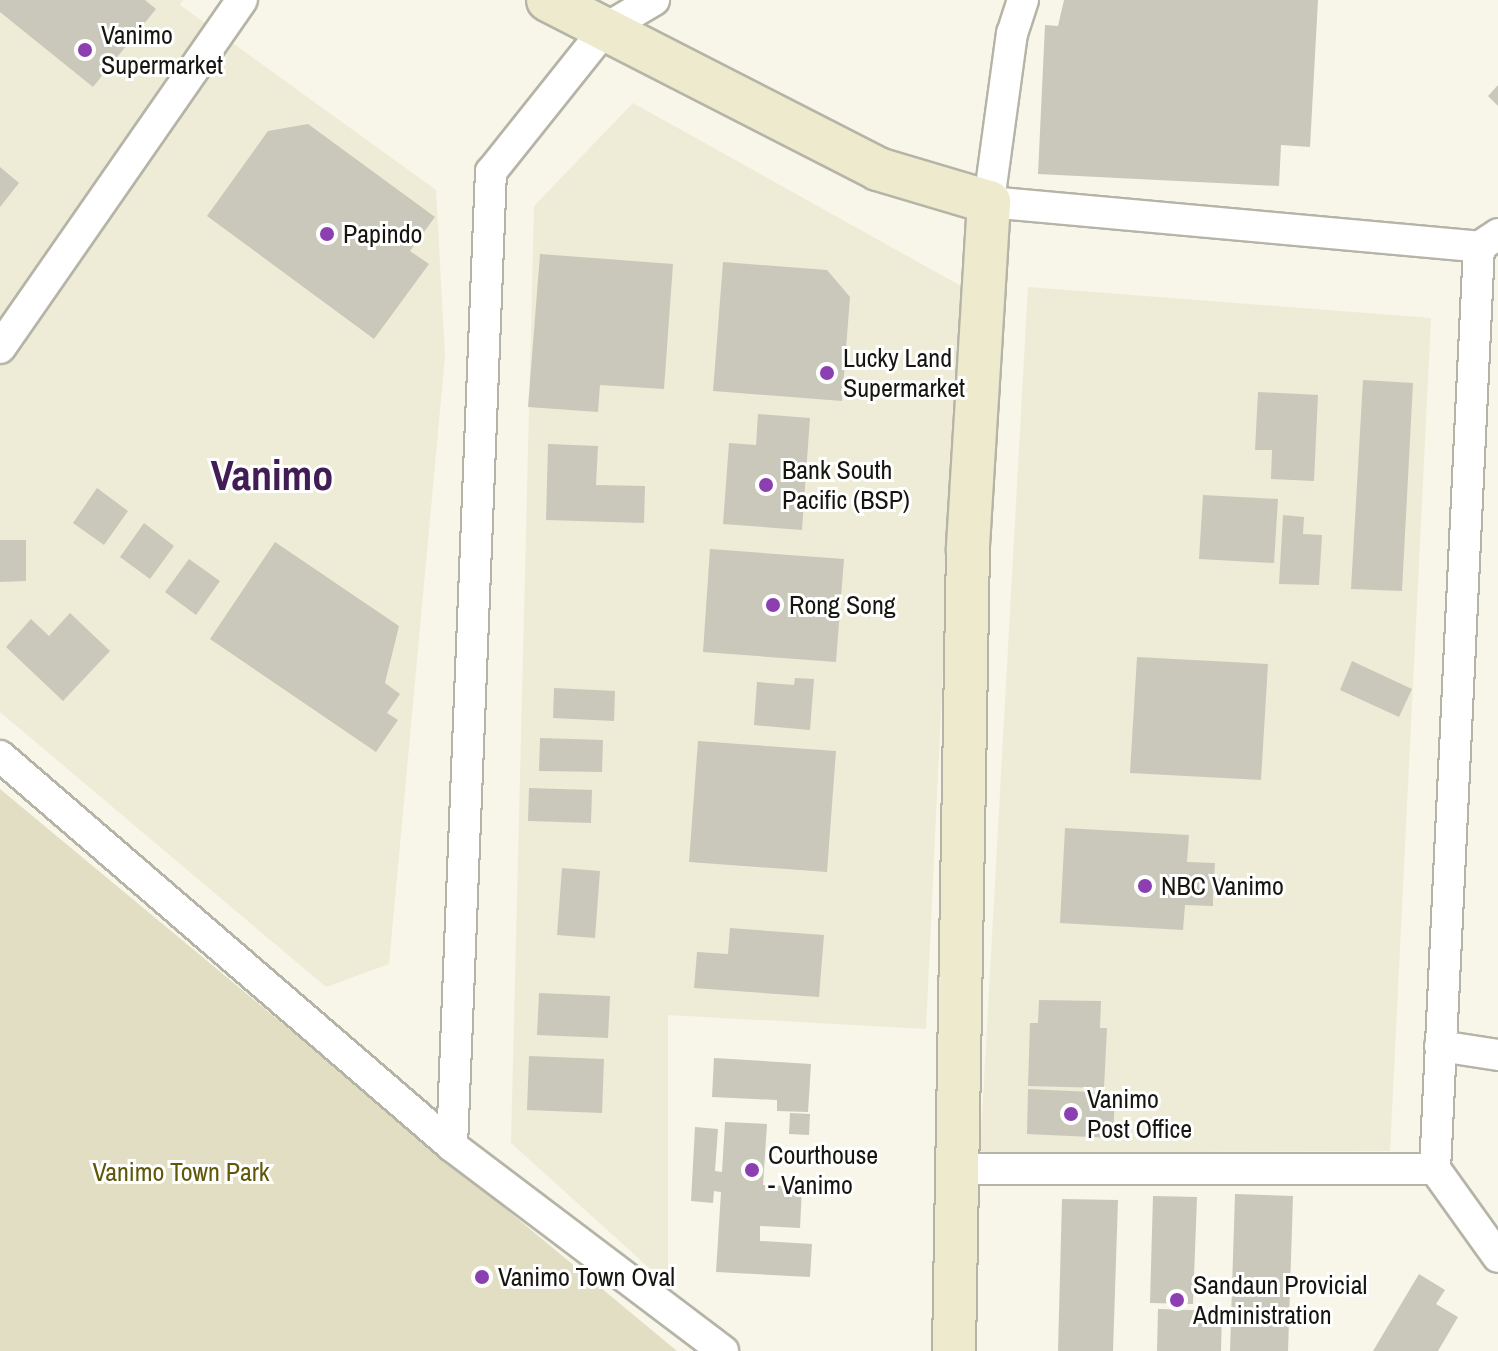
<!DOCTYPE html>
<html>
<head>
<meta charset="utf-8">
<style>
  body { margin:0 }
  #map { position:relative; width:1498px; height:1351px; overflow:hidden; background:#f7f6e8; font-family:"Archivo Narrow",sans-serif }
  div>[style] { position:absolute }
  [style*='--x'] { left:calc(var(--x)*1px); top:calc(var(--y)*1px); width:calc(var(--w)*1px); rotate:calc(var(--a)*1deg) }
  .built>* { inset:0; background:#eeecd7 }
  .green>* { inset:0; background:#e1dec3 }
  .building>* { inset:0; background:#c9c8bb }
  .roads { filter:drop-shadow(2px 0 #b5b4a7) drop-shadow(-2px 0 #b5b4a7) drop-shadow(0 2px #b5b4a7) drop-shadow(0 -2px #b5b4a7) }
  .street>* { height:30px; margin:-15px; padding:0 15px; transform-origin:15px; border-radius:15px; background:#fff }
  .secondary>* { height:42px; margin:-21px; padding:0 21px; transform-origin:21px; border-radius:21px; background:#edeacd }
  .dots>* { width:22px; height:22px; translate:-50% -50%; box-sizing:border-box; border:4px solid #fff; border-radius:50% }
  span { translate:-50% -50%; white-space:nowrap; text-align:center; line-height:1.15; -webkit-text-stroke:6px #fff; paint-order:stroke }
  .poi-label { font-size:26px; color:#161510 }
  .left { translate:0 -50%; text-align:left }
  .park-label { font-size:26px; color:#605708 }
  .town-label { font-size:42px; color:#411d54; font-weight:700 }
</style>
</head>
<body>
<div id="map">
  <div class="built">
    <div style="clip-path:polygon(0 0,183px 0,180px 5px,436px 190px,445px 356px,389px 964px,326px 987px,0 712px)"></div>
    <div style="clip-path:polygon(633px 103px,961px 286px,926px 1029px,668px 1015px,668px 1285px,511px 1143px,534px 206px)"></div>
    <div style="clip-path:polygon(1028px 287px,1431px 318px,1390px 1151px,980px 1153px)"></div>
  </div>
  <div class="green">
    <div style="clip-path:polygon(0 789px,677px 1351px,0 1351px)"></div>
  </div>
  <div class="building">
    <div style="clip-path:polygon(0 0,145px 0,156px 9px,93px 87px,0 12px)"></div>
    <div style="clip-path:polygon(1064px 0,1318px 0,1310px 147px,1281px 145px,1279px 186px,1038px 174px,1045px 25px,1058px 26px)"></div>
    <div style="clip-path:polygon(1498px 85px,1498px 106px,1488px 96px)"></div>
    <div style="clip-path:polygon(308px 124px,435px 217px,410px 251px,429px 264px,374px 339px,207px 216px,268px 131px)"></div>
    <div style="clip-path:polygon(0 167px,19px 183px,0 207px)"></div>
    <div style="clip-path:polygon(540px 254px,673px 264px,664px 389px,600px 385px,598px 412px,528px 407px)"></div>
    <div style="clip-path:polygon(723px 262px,827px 270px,850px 297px,842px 401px,713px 391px)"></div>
    <div style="clip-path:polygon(1363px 380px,1413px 383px,1402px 591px,1351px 589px)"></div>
    <div style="clip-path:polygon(1258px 392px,1318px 395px,1314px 481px,1271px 479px,1272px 450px,1255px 450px)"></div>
    <div style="clip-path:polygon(758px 414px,810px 418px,802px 530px,723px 524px,729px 443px,756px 445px)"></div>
    <div style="clip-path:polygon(548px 444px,598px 446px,596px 485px,645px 486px,644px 523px,546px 520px)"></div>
    <div style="clip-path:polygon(97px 488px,128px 511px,104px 545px,73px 523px)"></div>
    <div style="clip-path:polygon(1203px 495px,1278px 499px,1274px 563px,1199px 559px)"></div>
    <div style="clip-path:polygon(1283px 515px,1304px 517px,1303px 534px,1322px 535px,1319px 585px,1279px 584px)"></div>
    <div style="clip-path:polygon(144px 523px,174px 546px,150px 579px,120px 557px)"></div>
    <div style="clip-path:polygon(0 540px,26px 540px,26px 581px,0 582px)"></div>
    <div style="clip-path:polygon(275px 542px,399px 626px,385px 683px,400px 694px,387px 713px,398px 720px,376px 752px,210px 639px)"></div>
    <div style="clip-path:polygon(710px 549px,844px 559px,836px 662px,703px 652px)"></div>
    <div style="clip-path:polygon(189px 559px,220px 581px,196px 615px,165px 592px)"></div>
    <div style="clip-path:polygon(70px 613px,110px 651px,63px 701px,6px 647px,31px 619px,49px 636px)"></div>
    <div style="clip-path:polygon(1137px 657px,1268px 664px,1261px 780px,1130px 773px)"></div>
    <div style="clip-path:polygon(1352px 661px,1412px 689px,1399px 717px,1340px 690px)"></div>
    <div style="clip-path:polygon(795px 678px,814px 679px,810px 730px,754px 725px,757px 682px,794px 685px)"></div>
    <div style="clip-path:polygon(554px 688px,615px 691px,614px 721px,553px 718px)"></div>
    <div style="clip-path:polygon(540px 738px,603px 740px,602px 772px,539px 771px)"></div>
    <div style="clip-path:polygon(698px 741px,836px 751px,827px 872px,689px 862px)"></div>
    <div style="clip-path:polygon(529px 788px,592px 790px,591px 823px,528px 821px)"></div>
    <div style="clip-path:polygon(1065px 828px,1189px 835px,1187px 862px,1215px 863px,1214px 878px,1229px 879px,1229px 894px,1213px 893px,1213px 906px,1185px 905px,1183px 930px,1060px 923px)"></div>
    <div style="clip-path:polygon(562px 868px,600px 871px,595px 938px,557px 935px)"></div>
    <div style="clip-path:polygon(730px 928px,824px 935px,819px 997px,694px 988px,697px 952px,728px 954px)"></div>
    <div style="clip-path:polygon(539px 993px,610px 996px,608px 1038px,537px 1035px)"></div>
    <div style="clip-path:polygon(1039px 1000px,1101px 1001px,1100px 1028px,1107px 1028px,1104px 1088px,1028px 1086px,1030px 1023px,1038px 1023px)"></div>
    <div style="clip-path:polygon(529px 1056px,604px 1059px,602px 1113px,527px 1110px)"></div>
    <div style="clip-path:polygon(714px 1058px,811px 1064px,808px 1112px,777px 1111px,777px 1100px,712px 1097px)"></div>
    <div style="clip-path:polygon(1028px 1089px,1115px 1093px,1113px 1138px,1027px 1134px)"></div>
    <div style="clip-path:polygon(790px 1113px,810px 1114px,809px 1135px,789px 1134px)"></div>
    <div style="clip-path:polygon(725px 1122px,767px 1124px,763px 1185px,802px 1187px,800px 1228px,760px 1226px,760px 1241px,812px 1244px,810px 1277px,716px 1272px,721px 1192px,714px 1191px,713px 1203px,691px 1201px,695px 1127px,718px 1129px,715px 1171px,722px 1172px)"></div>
    <div style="clip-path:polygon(1235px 1194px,1293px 1196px,1288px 1351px,1230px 1351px)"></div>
    <div style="clip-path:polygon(1153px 1196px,1197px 1197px,1193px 1304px,1150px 1303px)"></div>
    <div style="clip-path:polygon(1062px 1199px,1118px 1200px,1113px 1351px,1058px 1351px)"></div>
    <div style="clip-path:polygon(1419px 1274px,1445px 1290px,1436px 1304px,1458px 1317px,1438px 1351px,1373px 1351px)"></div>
    <div style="clip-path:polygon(1158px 1309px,1222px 1311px,1221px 1351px,1157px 1351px)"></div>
  </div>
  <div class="roads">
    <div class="street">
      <div style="--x:1023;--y:0;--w:35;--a:108"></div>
      <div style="--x:1012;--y:33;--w:171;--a:97.8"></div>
      <div style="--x:989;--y:202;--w:492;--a:5.2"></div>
      <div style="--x:1479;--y:247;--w:23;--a:-34"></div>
      <div style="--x:1479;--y:247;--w:923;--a:92.73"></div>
      <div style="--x:1435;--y:1169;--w:108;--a:54.4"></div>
      <div style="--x:0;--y:348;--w:424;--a:-55.2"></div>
      <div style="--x:0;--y:756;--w:597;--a:40.79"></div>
      <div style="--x:452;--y:1146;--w:340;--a:37.1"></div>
      <div style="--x:1440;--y:1046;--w:59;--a:8.8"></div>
      <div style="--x:452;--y:1146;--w:975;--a:-87.71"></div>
      <div style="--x:491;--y:172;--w:183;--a:-51.4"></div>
      <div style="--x:605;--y:29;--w:57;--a:-30.6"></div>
      <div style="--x:958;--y:1169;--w:477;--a:0"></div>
    </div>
    <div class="secondary">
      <div style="--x:548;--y:0;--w:371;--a:27.1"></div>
      <div style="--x:878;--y:169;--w:116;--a:16.6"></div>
      <div style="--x:989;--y:202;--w:347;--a:93.5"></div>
      <div style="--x:968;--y:548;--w:803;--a:91"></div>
    </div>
  </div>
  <div class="dots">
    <div style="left:85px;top:50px;background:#8b3fb0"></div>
    <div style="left:327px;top:234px;background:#8b3fb0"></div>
    <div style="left:827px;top:373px;background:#8b3fb0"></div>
    <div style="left:766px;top:485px;background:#8b3fb0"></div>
    <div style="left:773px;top:605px;background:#8b3fb0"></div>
    <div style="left:1145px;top:886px;background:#8b3fb0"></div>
    <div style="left:1071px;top:1114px;background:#8b3fb0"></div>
    <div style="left:752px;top:1170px;background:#8b3fb0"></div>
    <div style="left:482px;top:1277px;background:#8b3fb0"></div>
    <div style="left:1177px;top:1300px;background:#8b3fb0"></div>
  </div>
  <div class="poi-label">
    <span class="left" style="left:101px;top:50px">Vanimo<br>Supermarket</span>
    <span class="left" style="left:343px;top:234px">Papindo</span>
    <span class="left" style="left:843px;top:373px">Lucky Land<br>Supermarket</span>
    <span class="left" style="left:782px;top:485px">Bank South<br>Pacific (BSP)</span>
    <span class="left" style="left:789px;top:605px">Rong Song</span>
    <span class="left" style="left:1161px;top:886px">NBC Vanimo</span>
    <span class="left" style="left:1087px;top:1114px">Vanimo<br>Post Office</span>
    <span class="left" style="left:768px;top:1170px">Courthouse<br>- Vanimo</span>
    <span class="left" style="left:498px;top:1277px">Vanimo Town Oval</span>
    <span class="left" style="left:1193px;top:1300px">Sandaun Provicial<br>Administration</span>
  </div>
  <div class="park-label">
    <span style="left:181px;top:1172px">Vanimo Town Park</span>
  </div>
  <div class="town-label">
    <span style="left:272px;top:475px">Vanimo</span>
  </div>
</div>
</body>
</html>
